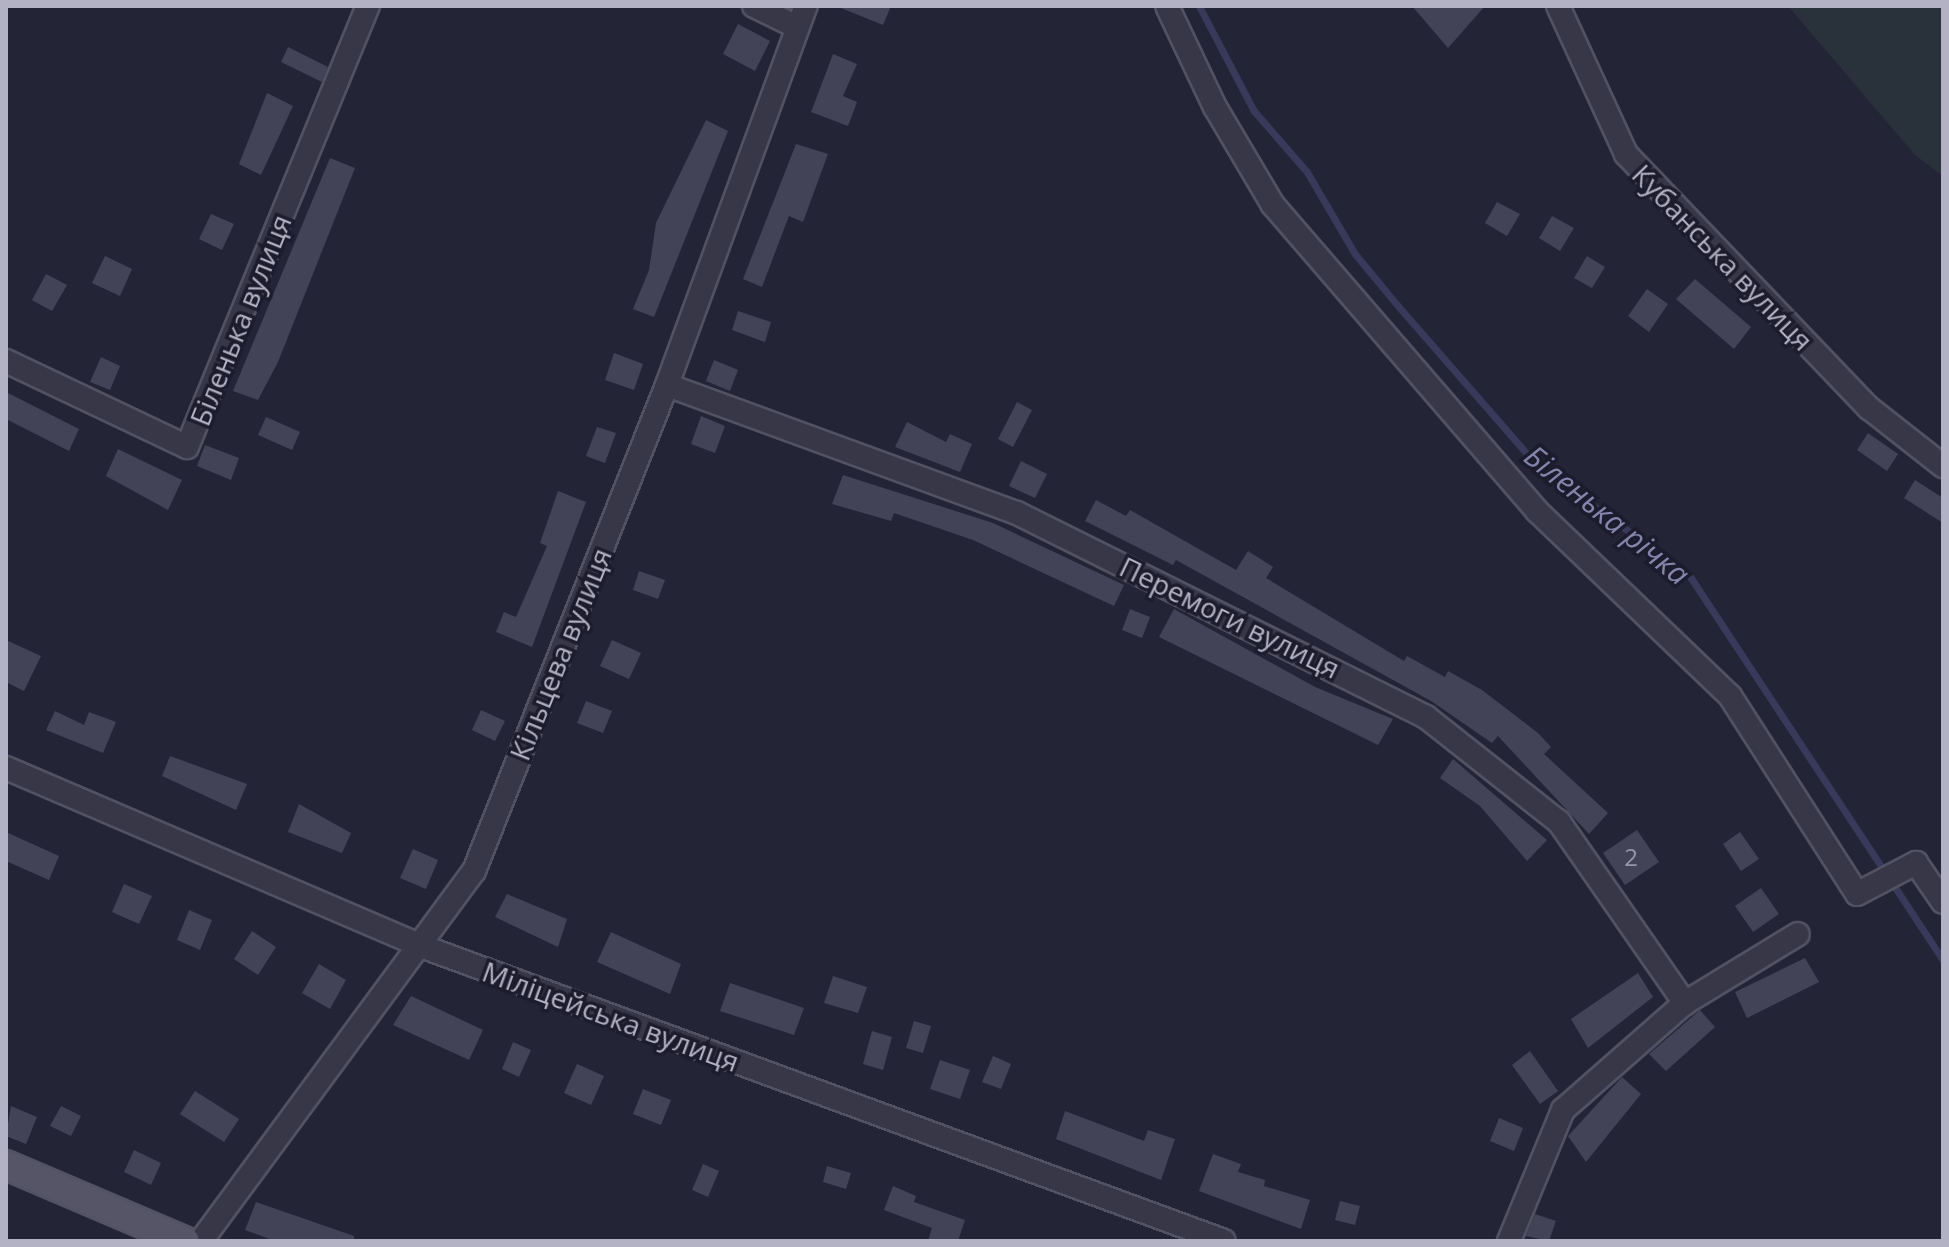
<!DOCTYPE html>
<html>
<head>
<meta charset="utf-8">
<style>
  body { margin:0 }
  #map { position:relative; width:1949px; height:1247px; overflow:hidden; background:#242437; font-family:"Open Sans",sans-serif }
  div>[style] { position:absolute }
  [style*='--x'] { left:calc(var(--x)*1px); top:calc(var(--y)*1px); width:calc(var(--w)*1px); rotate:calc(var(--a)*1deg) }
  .green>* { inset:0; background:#29323b }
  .stream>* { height:7px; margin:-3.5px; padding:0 3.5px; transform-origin:3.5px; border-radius:3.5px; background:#39395c }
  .building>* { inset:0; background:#434358 }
  .roads { filter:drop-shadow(2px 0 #525262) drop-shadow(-2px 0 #525262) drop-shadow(0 2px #525262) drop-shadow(0 -2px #525262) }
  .minor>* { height:22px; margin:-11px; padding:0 11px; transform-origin:11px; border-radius:11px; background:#373748 }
  .major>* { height:28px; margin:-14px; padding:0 14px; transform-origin:14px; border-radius:14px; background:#555567 }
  span { translate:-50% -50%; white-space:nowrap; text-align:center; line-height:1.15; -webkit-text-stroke:7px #1c1c2c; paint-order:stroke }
  .number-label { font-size:24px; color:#9696a9 }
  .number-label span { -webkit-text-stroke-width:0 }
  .street-label { font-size:28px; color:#b2b2c4 }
  .water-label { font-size:30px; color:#8585ad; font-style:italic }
  .frame { position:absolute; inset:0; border:8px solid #b2b2c4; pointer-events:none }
</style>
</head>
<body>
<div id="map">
  <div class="green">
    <div style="clip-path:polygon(1788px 6px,1943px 6px,1943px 176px,1915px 155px)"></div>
  </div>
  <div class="stream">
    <div style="--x:1199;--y:6;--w:119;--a:62.4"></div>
    <div style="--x:1254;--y:111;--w:81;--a:49"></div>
    <div style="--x:1307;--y:172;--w:95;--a:59.7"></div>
    <div style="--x:1355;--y:254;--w:67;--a:50.4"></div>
    <div style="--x:1398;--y:306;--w:210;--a:48.9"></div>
    <div style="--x:1536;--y:464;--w:189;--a:36"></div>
    <div style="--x:1689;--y:575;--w:461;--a:56.6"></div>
  </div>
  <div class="building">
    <div style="clip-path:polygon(836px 6px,891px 6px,883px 25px)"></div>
    <div style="clip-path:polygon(1412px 6px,1485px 6px,1448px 48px)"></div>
    <div style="clip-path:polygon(738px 24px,770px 41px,755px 71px,723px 54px)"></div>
    <div style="clip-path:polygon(288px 47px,328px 67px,322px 82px,281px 62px)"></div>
    <div style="clip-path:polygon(833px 54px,857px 64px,843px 96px,857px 102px,848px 126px,811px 112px)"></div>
    <div style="clip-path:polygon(267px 93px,293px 106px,261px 175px,239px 164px)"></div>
    <div style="clip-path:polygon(706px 120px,728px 131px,654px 317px,633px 309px,649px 270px,656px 223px)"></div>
    <div style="clip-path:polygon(796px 144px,828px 154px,803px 222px,789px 216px,762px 287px,743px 279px)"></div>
    <div style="clip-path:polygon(330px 158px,355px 168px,278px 362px,258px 400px,233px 391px)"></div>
    <div style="clip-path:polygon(1497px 202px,1520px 214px,1507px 236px,1485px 223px)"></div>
    <div style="clip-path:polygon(211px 214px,234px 224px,222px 250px,199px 239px)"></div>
    <div style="clip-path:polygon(1552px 216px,1574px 228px,1560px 251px,1539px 238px)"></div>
    <div style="clip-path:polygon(105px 256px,132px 269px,120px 296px,92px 283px)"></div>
    <div style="clip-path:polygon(1587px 256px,1605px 267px,1592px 288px,1574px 278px)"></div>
    <div style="clip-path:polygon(46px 274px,67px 285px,52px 311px,32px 300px)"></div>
    <div style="clip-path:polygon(1695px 279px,1751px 327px,1734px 349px,1676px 299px)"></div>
    <div style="clip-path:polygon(1647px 289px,1668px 304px,1649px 332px,1628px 316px)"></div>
    <div style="clip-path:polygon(738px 311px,771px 322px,765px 342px,732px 330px)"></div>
    <div style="clip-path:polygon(614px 353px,643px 364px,634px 390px,605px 380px)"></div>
    <div style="clip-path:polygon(101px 357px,120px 366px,110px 390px,90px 382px)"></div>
    <div style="clip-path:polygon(714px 360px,738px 370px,730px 391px,706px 381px)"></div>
    <div style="clip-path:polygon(6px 392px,79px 429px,69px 451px,6px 419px)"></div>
    <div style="clip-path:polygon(1017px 402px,1032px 410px,1013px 447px,998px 439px)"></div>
    <div style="clip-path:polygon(701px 416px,725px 426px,715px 453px,691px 444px)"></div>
    <div style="clip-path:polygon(266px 417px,300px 432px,292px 450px,258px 435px)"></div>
    <div style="clip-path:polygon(907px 422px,946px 442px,950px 434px,972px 444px,960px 472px,895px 447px)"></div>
    <div style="clip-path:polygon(597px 427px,616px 433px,605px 463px,586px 456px)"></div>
    <div style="clip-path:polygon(1868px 433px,1898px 454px,1887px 471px,1857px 450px)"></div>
    <div style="clip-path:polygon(205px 445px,239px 458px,231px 480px,197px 466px)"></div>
    <div style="clip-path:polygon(118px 449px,182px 480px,168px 510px,106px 476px)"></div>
    <div style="clip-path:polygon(1021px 461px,1047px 474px,1035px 498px,1009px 486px)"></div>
    <div style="clip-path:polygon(843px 475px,993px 523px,1124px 585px,1114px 606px,973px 540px,894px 513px,891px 521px,832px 504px)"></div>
    <div style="clip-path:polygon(1915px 480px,1943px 498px,1943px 523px,1904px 498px)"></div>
    <div style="clip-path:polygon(558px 491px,586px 502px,532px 647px,496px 632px,504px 612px,516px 617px,547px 546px,540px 543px)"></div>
    <div style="clip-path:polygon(1096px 500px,1126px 516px,1130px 510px,1236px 570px,1248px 551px,1273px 567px,1266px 578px,1404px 661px,1407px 656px,1445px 677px,1448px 671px,1482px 690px,1538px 733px,1551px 747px,1544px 754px,1608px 813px,1589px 834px,1498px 736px,1492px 743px,1431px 701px,1176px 560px,1173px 565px,1085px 521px)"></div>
    <div style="clip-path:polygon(639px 571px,665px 580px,658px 599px,633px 590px)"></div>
    <div style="clip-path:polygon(1130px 609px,1150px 617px,1142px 638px,1122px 630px)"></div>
    <div style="clip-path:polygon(1174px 609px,1315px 687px,1393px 719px,1378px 745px,1159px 637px)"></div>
    <div style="clip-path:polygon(6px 640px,41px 656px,24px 691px,6px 682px)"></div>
    <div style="clip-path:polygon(612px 640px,641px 653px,629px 679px,600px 666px)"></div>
    <div style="clip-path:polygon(586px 701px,612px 711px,603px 733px,577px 723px)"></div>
    <div style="clip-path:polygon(481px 710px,505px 721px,495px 741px,472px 730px)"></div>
    <div style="clip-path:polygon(55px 711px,84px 725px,89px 712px,116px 722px,103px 753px,46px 730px)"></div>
    <div style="clip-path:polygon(170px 756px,247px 784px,236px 810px,162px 776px)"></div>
    <div style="clip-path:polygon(1453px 759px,1547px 840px,1527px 861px,1480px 806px,1440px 778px)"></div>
    <div style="clip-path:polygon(299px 804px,351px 833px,342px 853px,288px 832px)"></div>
    <div style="clip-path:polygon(1637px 830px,1659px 862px,1625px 885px,1603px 853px)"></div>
    <div style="clip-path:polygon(6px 832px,59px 856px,49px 880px,6px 861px)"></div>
    <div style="clip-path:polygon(1740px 832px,1759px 859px,1741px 871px,1723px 844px)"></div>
    <div style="clip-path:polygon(413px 849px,438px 860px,426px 889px,400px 878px)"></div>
    <div style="clip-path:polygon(124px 884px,152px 896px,139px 924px,112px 912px)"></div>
    <div style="clip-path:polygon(1761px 888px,1779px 914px,1753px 932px,1735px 906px)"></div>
    <div style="clip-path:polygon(507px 894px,567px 919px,558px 947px,495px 917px)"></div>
    <div style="clip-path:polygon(189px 910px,212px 920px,200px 950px,177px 940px)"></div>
    <div style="clip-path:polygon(252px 931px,276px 947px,258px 975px,234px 959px)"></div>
    <div style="clip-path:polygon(611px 932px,681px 964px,670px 994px,597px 962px)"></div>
    <div style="clip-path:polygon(1805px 958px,1819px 982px,1747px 1018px,1735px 992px)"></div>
    <div style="clip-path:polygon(319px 964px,346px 980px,330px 1009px,302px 993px)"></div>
    <div style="clip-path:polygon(1638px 973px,1653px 997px,1588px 1048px,1571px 1019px)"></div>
    <div style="clip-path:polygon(833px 976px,867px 987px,858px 1013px,824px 1003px)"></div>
    <div style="clip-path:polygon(730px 983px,804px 1008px,794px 1035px,720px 1011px)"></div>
    <div style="clip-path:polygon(411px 996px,483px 1030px,469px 1060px,393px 1025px)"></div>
    <div style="clip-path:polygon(1700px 1010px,1715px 1027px,1666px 1071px,1649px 1054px)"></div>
    <div style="clip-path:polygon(914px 1021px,931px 1026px,923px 1053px,906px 1048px)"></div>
    <div style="clip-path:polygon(872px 1031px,892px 1037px,883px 1070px,863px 1064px)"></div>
    <div style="clip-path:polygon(513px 1042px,531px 1050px,519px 1077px,502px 1069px)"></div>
    <div style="clip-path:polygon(1530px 1051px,1558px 1091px,1540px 1104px,1512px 1065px)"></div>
    <div style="clip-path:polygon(993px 1056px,1011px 1064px,1001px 1089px,982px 1082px)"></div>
    <div style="clip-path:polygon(940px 1060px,970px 1070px,960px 1099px,930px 1089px)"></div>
    <div style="clip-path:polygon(577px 1064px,604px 1076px,591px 1105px,564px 1093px)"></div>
    <div style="clip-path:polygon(1622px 1077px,1641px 1094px,1586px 1162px,1568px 1136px)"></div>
    <div style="clip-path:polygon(643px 1089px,671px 1100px,661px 1125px,633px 1114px)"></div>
    <div style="clip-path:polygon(195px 1091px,239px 1119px,224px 1142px,180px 1114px)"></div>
    <div style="clip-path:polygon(11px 1106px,37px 1117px,26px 1144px,6px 1136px)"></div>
    <div style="clip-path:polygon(61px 1106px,81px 1116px,71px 1136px,50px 1126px)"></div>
    <div style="clip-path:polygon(1065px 1111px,1144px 1141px,1148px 1130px,1175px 1139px,1161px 1180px,1056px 1139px)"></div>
    <div style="clip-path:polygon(1499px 1118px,1523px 1128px,1514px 1151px,1490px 1141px)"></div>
    <div style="clip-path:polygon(134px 1150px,161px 1163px,151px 1185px,124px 1172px)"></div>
    <div style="clip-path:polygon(1213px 1154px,1241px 1164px,1238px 1172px,1265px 1180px,1264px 1186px,1310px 1200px,1301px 1229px,1199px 1191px)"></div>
    <div style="clip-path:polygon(703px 1164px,719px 1171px,708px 1197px,692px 1190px)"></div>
    <div style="clip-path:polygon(827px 1166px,851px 1173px,846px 1189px,823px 1182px)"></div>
    <div style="clip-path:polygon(893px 1186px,916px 1196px,914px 1202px,965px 1220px,958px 1241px,928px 1241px,932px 1228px,884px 1210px)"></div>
    <div style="clip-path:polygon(1340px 1201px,1360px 1206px,1355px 1225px,1335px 1220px)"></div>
    <div style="clip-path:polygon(256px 1202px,354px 1236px,354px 1241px,275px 1241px,245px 1230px)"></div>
    <div style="clip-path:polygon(1535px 1214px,1556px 1221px,1549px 1241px,1526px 1236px)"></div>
  </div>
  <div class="roads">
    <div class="minor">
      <div style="--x:754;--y:6;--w:48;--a:26"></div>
      <div style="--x:1167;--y:6;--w:112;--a:64.6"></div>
      <div style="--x:1215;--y:107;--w:114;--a:59.4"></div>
      <div style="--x:1273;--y:205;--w:404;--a:49.2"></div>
      <div style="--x:1537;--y:511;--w:267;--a:43.8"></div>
      <div style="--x:1730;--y:696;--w:235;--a:57.3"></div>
      <div style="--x:1857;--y:894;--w:67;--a:-27.7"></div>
      <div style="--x:1916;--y:863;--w:47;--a:55.3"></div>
      <div style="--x:1558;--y:6;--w:163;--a:65.3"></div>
      <div style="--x:1626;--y:154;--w:352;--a:46.3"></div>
      <div style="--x:1869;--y:408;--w:94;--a:38.1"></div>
      <div style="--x:6;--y:361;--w:200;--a:25.4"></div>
      <div style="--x:187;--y:447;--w:477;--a:-67.7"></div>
      <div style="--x:667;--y:385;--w:373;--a:20.1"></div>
      <div style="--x:1017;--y:513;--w:457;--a:26.5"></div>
      <div style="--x:1426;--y:717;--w:169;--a:38.3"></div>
      <div style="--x:1559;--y:822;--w:221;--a:55.2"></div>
      <div style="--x:6;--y:768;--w:452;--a:23.2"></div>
      <div style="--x:421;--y:946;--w:855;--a:20.17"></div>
      <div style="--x:201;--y:1241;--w:460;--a:-53.6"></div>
      <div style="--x:474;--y:871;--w:523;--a:-68.34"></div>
      <div style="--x:667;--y:385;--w:404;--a:-69.9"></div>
      <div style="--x:1509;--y:1241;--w:142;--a:-67.6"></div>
      <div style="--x:1563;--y:1110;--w:162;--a:-41.3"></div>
      <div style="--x:1685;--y:1003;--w:132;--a:-31.4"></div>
    </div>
    <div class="major">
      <div style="--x:6;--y:1165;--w:194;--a:23.1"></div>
    </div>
  </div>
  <div class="number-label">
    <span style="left:1631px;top:857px">2</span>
  </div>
  <div class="street-label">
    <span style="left:1723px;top:257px;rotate:46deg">Кубанська вулиця</span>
    <span style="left:240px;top:320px;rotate:-68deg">Біленька вулиця</span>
    <span style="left:1230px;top:617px;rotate:26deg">Перемоги вулиця</span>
    <span style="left:560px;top:654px;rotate:-68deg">Кільцева вулиця</span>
    <span style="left:611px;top:1016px;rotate:20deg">Міліцейська вулиця</span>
  </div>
  <div class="water-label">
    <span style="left:1607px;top:515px;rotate:39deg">Біленька річка</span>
  </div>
  <div class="frame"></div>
</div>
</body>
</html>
